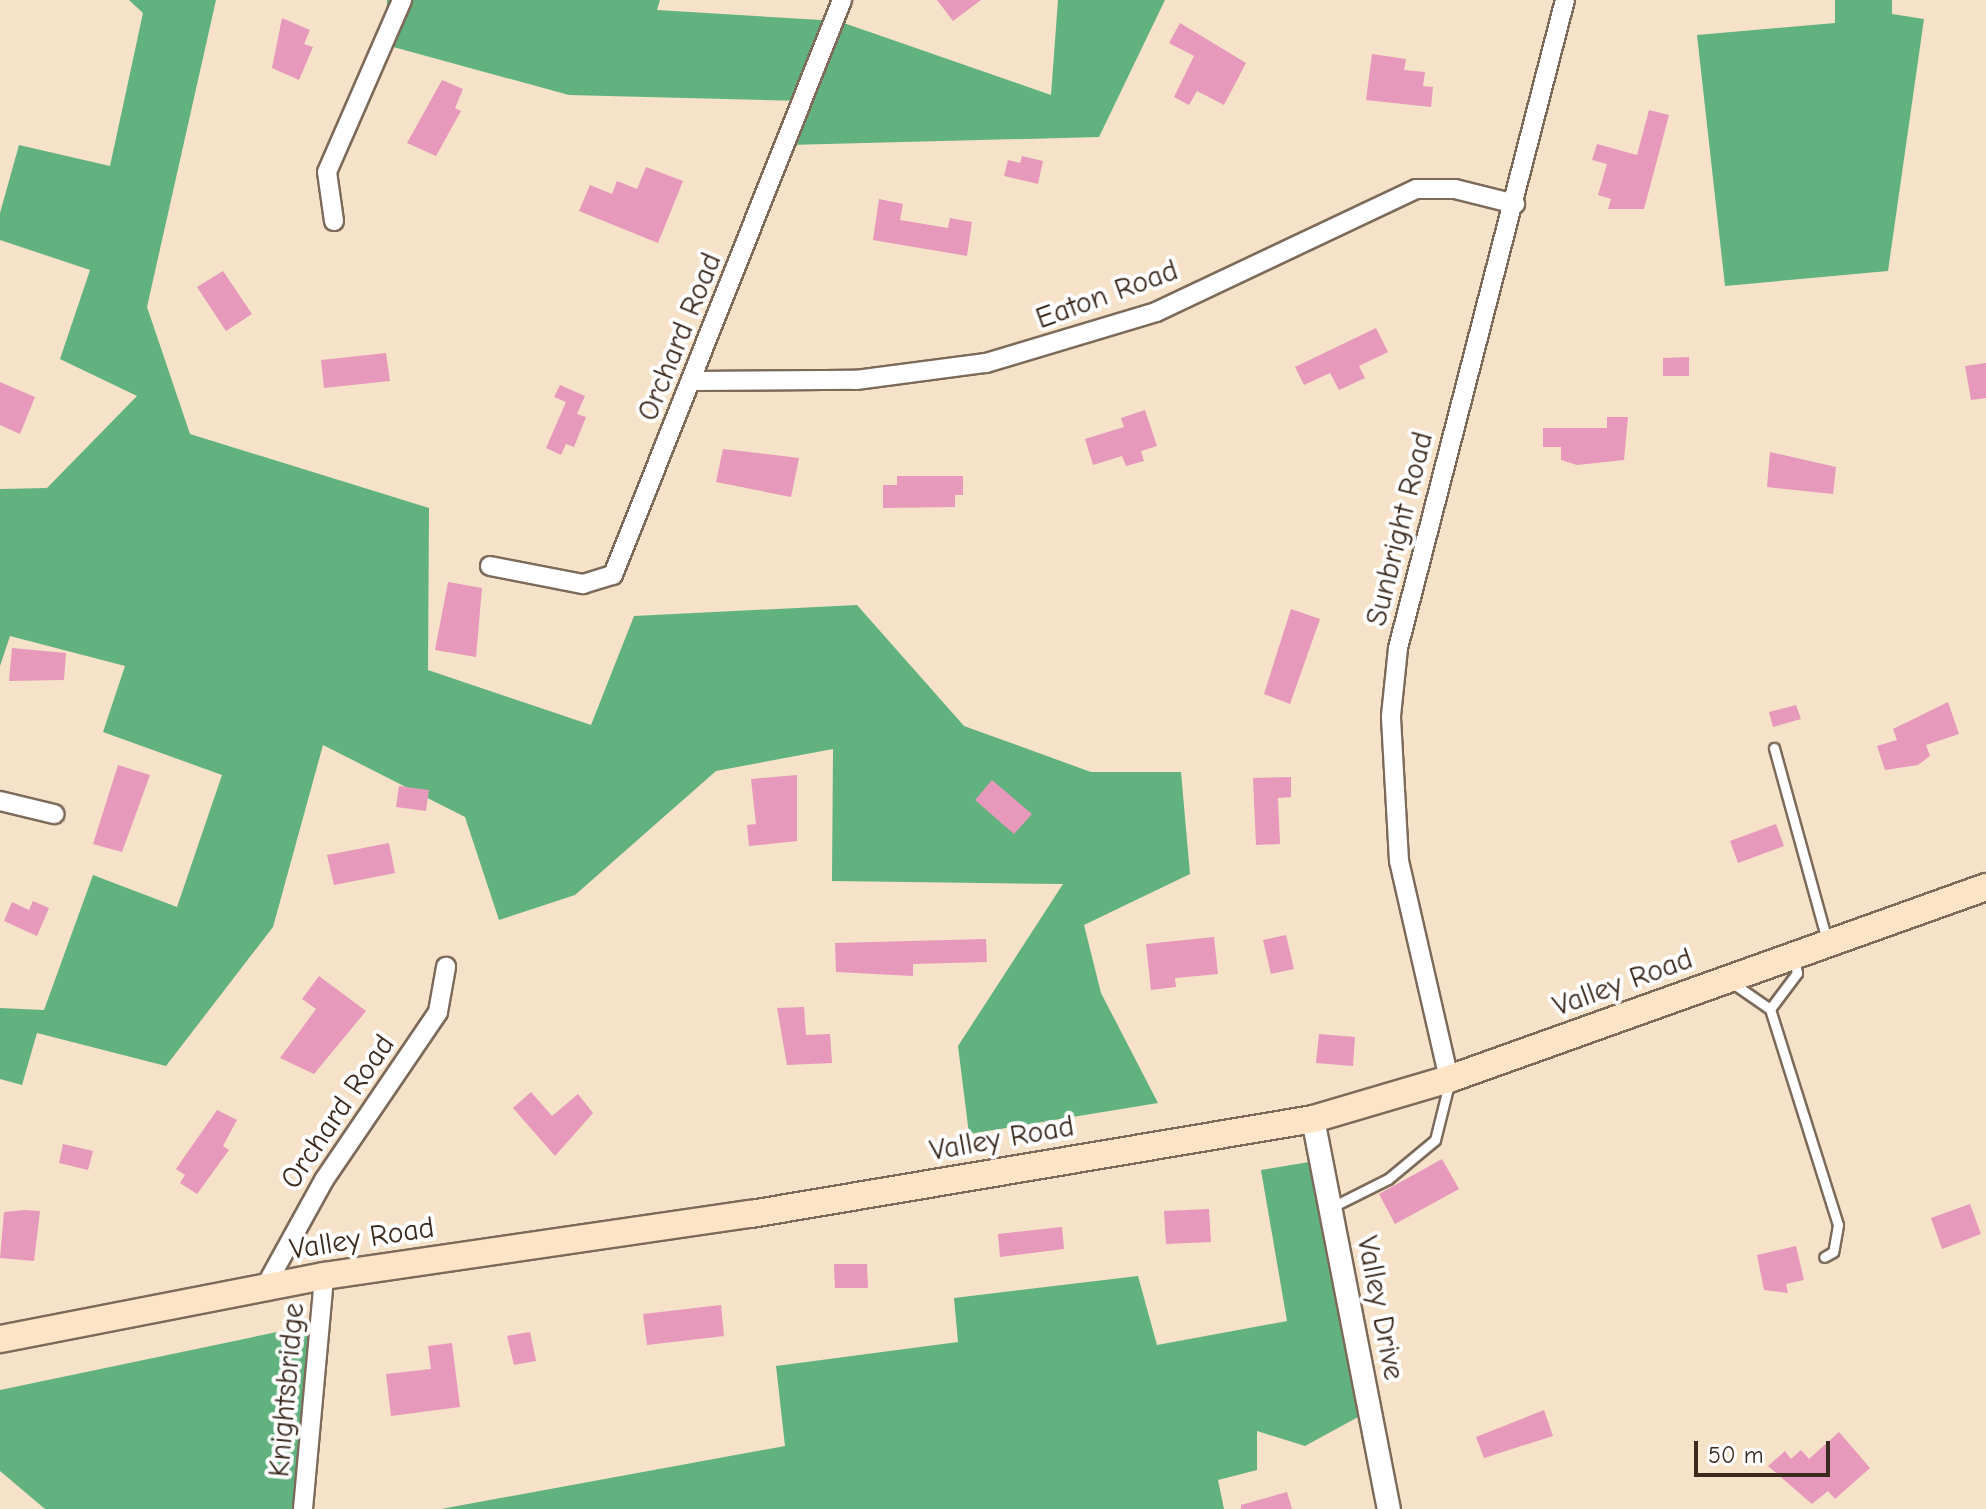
<!DOCTYPE html>
<html>
<head>
<meta charset="utf-8">
<style>
  body { margin:0 }
  #map { position:relative; width:1986px; height:1509px; overflow:hidden; background:#f5e2c8; font-family:"Comic Neue",sans-serif }
  div>[style] { position:absolute }
  [style*='--x'] { left:calc(var(--x)*1px); top:calc(var(--y)*1px); width:calc(var(--w)*1px); rotate:calc(var(--a)*1deg) }
  .forest>* { inset:0; background:#61b27f }
  .building>* { inset:0; background:#e699bb }
  .roads { filter:drop-shadow(2px 0 #7c6a5a) drop-shadow(-2px 0 #7c6a5a) drop-shadow(0 2px #7c6a5a) drop-shadow(0 -2px #7c6a5a) }
  .service>* { height:9px; margin:-4.5px; padding:0 4.5px; transform-origin:4.5px; border-radius:4.5px; background:#fff }
  .minor>* { height:18px; margin:-9px; padding:0 9px; transform-origin:9px; border-radius:9px; background:#fff }
  .tertiary>* { height:22px; margin:-11px; padding:0 11px; transform-origin:11px; border-radius:11px; background:#fff }
  .secondary>* { height:26px; margin:-13px; padding:0 13px; transform-origin:13px; border-radius:13px; background:#fee4c6 }
  span { translate:-50% -50%; white-space:nowrap; text-align:center; line-height:1.15; -webkit-text-stroke:8px #fff; paint-order:stroke }
  .street-label { font-size:30px; color:#3b2a1e }
  .scale { position:absolute; left:1694px; top:1441px; width:136px; height:36px; box-sizing:border-box; border:4px solid #3b2a1e; border-top:0; padding-left:10px; font-size:24px; line-height:28px; white-space:nowrap; color:#3b2a1e; -webkit-text-stroke:6px #fff; paint-order:stroke }
</style>
</head>
<body>
<div id="map">
  <div class="forest">
    <div style="clip-path:polygon(129px 0,216px 0,147px 307px,190px 434px,429px 508px,428px 670px,591px 725px,634px 616px,857px 605px,964px 726px,1091px 772px,1181px 772px,1190px 874px,1084px 925px,1101px 993px,1158px 1103px,969px 1134px,958px 1046px,1063px 884px,832px 881px,833px 749px,716px 771px,575px 895px,499px 920px,465px 817px,323px 745px,273px 927px,166px 1066px,37px 1033px,22px 1085px,0 1079px,0 1008px,44px 1010px,93px 875px,177px 907px,222px 775px,103px 732px,125px 666px,10px 636px,0 666px,0 489px,47px 488px,137px 396px,60px 359px,90px 270px,0 240px,0 213px,19px 145px,110px 166px,143px 13px)"></div>
    <div style="clip-path:polygon(387px 0,660px 0,657px 10px,838px 21px,1051px 95px,1058px 0,1165px 0,1099px 137px,788px 145px,805px 101px,569px 95px,386px 45px)"></div>
    <div style="clip-path:polygon(1835px 0,1892px 0,1892px 14px,1924px 19px,1888px 271px,1725px 286px,1697px 35px,1835px 23px)"></div>
    <div style="clip-path:polygon(1327px 1159px,1369px 1411px,1305px 1446px,1257px 1431px,1257px 1470px,1218px 1480px,1224px 1509px,441px 1509px,785px 1446px,776px 1366px,958px 1342px,954px 1298px,1138px 1276px,1157px 1345px,1287px 1321px,1261px 1170px)"></div>
    <div style="clip-path:polygon(325px 1322px,304px 1509px,45px 1509px,0 1471px,0 1390px)"></div>
  </div>
  <div class="building">
    <div style="clip-path:polygon(937px 0,981px 0,953px 21px)"></div>
    <div style="clip-path:polygon(282px 18px,310px 30px,304px 44px,313px 47px,299px 80px,272px 68px)"></div>
    <div style="clip-path:polygon(1180px 23px,1246px 63px,1224px 105px,1197px 91px,1189px 105px,1174px 97px,1194px 56px,1169px 43px)"></div>
    <div style="clip-path:polygon(1372px 54px,1406px 59px,1404px 70px,1425px 72px,1423px 86px,1433px 87px,1431px 107px,1366px 100px)"></div>
    <div style="clip-path:polygon(442px 80px,463px 89px,455px 108px,461px 111px,436px 156px,407px 143px)"></div>
    <div style="clip-path:polygon(1649px 110px,1669px 115px,1644px 209px,1608px 209px,1611px 199px,1598px 195px,1607px 164px,1592px 160px,1597px 144px,1637px 155px)"></div>
    <div style="clip-path:polygon(1022px 156px,1043px 161px,1038px 184px,1004px 176px,1008px 160px,1020px 163px)"></div>
    <div style="clip-path:polygon(646px 167px,683px 181px,658px 243px,579px 211px,590px 185px,612px 194px,617px 181px,637px 189px)"></div>
    <div style="clip-path:polygon(879px 199px,903px 204px,900px 220px,948px 228px,950px 218px,972px 222px,967px 256px,873px 240px)"></div>
    <div style="clip-path:polygon(223px 271px,252px 314px,226px 331px,197px 287px)"></div>
    <div style="clip-path:polygon(1376px 328px,1388px 352px,1359px 366px,1365px 378px,1339px 390px,1330px 373px,1304px 385px,1295px 367px)"></div>
    <div style="clip-path:polygon(386px 353px,390px 381px,324px 388px,321px 360px)"></div>
    <div style="clip-path:polygon(1689px 357px,1689px 376px,1663px 376px,1663px 358px)"></div>
    <div style="clip-path:polygon(1986px 363px,1986px 398px,1971px 400px,1965px 366px)"></div>
    <div style="clip-path:polygon(0 382px,35px 397px,20px 434px,0 425px)"></div>
    <div style="clip-path:polygon(560px 385px,585px 396px,577px 414px,586px 417px,574px 447px,566px 444px,561px 455px,546px 448px,566px 402px,554px 397px)"></div>
    <div style="clip-path:polygon(1145px 410px,1157px 446px,1141px 451px,1144px 461px,1126px 466px,1122px 456px,1093px 465px,1085px 439px,1124px 427px,1121px 418px)"></div>
    <div style="clip-path:polygon(1607px 417px,1628px 417px,1624px 460px,1577px 465px,1561px 460px,1561px 447px,1543px 447px,1543px 428px,1607px 428px)"></div>
    <div style="clip-path:polygon(723px 449px,799px 458px,791px 497px,716px 482px)"></div>
    <div style="clip-path:polygon(1770px 452px,1836px 467px,1833px 494px,1767px 487px)"></div>
    <div style="clip-path:polygon(897px 476px,963px 476px,963px 495px,955px 495px,955px 507px,883px 508px,883px 485px,897px 485px)"></div>
    <div style="clip-path:polygon(448px 582px,482px 588px,476px 657px,435px 650px)"></div>
    <div style="clip-path:polygon(1291px 609px,1320px 619px,1290px 704px,1264px 694px)"></div>
    <div style="clip-path:polygon(12px 648px,66px 653px,64px 680px,9px 681px)"></div>
    <div style="clip-path:polygon(1948px 702px,1959px 734px,1926px 745px,1930px 756px,1918px 765px,1885px 770px,1877px 746px,1897px 740px,1893px 729px)"></div>
    <div style="clip-path:polygon(1796px 705px,1801px 719px,1773px 727px,1769px 712px)"></div>
    <div style="clip-path:polygon(118px 765px,150px 775px,122px 852px,93px 844px)"></div>
    <div style="clip-path:polygon(797px 775px,797px 841px,749px 846px,747px 825px,756px 824px,751px 779px)"></div>
    <div style="clip-path:polygon(1291px 777px,1291px 797px,1278px 798px,1280px 844px,1256px 845px,1253px 778px)"></div>
    <div style="clip-path:polygon(992px 780px,1032px 814px,1014px 834px,975px 800px)"></div>
    <div style="clip-path:polygon(399px 786px,429px 790px,426px 811px,396px 807px)"></div>
    <div style="clip-path:polygon(1776px 824px,1784px 846px,1738px 863px,1730px 841px)"></div>
    <div style="clip-path:polygon(389px 843px,395px 873px,334px 885px,327px 855px)"></div>
    <div style="clip-path:polygon(33px 901px,49px 908px,37px 936px,4px 921px,12px 902px,29px 910px)"></div>
    <div style="clip-path:polygon(1286px 935px,1294px 969px,1271px 974px,1263px 940px)"></div>
    <div style="clip-path:polygon(1214px 937px,1218px 974px,1175px 978px,1176px 987px,1151px 990px,1146px 944px)"></div>
    <div style="clip-path:polygon(986px 939px,987px 962px,913px 964px,913px 976px,836px 972px,835px 943px)"></div>
    <div style="clip-path:polygon(319px 976px,366px 1011px,314px 1074px,280px 1058px,316px 1009px,302px 999px)"></div>
    <div style="clip-path:polygon(804px 1007px,806px 1035px,830px 1034px,832px 1063px,787px 1065px,777px 1008px)"></div>
    <div style="clip-path:polygon(1319px 1034px,1355px 1037px,1353px 1066px,1316px 1063px)"></div>
    <div style="clip-path:polygon(531px 1092px,552px 1116px,578px 1094px,593px 1113px,555px 1156px,513px 1108px)"></div>
    <div style="clip-path:polygon(217px 1110px,237px 1120px,223px 1146px,229px 1150px,197px 1194px,180px 1183px,185px 1175px,176px 1169px)"></div>
    <div style="clip-path:polygon(63px 1144px,93px 1151px,88px 1170px,59px 1163px)"></div>
    <div style="clip-path:polygon(1442px 1159px,1459px 1189px,1395px 1224px,1379px 1194px)"></div>
    <div style="clip-path:polygon(1970px 1204px,1981px 1234px,1942px 1249px,1931px 1218px)"></div>
    <div style="clip-path:polygon(1209px 1209px,1211px 1242px,1166px 1244px,1164px 1211px)"></div>
    <div style="clip-path:polygon(24px 1210px,40px 1211px,34px 1261px,0 1258px,4px 1212px)"></div>
    <div style="clip-path:polygon(1062px 1227px,1064px 1249px,1000px 1257px,998px 1234px)"></div>
    <div style="clip-path:polygon(1796px 1246px,1804px 1280px,1786px 1284px,1788px 1293px,1764px 1290px,1757px 1255px)"></div>
    <div style="clip-path:polygon(834px 1264px,867px 1264px,868px 1288px,835px 1288px)"></div>
    <div style="clip-path:polygon(721px 1305px,724px 1336px,647px 1345px,643px 1314px)"></div>
    <div style="clip-path:polygon(530px 1332px,536px 1361px,514px 1365px,507px 1336px)"></div>
    <div style="clip-path:polygon(452px 1343px,460px 1407px,391px 1416px,386px 1374px,431px 1369px,428px 1346px)"></div>
    <div style="clip-path:polygon(1544px 1410px,1553px 1436px,1484px 1458px,1476px 1437px)"></div>
    <div style="clip-path:polygon(1839px 1432px,1870px 1468px,1835px 1499px,1828px 1491px,1812px 1504px,1768px 1466px,1785px 1451px,1791px 1459px,1801px 1450px,1809px 1459px)"></div>
    <div style="clip-path:polygon(1287px 1492px,1292px 1509px,1241px 1509px,1241px 1505px)"></div>
  </div>
  <div class="roads">
    <div class="service">
      <div style="--x:1774;--y:748;--w:200;--a:74.6"></div>
      <div style="--x:1731;--y:982;--w:47;--a:34.7"></div>
      <div style="--x:1770;--y:1009;--w:45;--a:-53.1"></div>
      <div style="--x:1797;--y:973;--w:14;--a:-102"></div>
      <div style="--x:1770;--y:1009;--w:226;--a:72.5"></div>
      <div style="--x:1838;--y:1225;--w:27;--a:100"></div>
      <div style="--x:1833;--y:1252;--w:10;--a:151"></div>
      <div style="--x:1330;--y:1208;--w:65;--a:-26.6"></div>
      <div style="--x:1388;--y:1179;--w:61;--a:-39.7"></div>
      <div style="--x:1435;--y:1140;--w:58;--a:-76"></div>
    </div>
    <div class="minor">
      <div style="--x:334;--y:221;--w:49;--a:-98.1"></div>
      <div style="--x:327;--y:172;--w:188;--a:-66.4"></div>
      <div style="--x:694;--y:381;--w:162;--a:-0.4"></div>
      <div style="--x:856;--y:380;--w:131;--a:-7.5"></div>
      <div style="--x:986;--y:363;--w:177;--a:-16.7"></div>
      <div style="--x:1156;--y:312;--w:288;--a:-25.3"></div>
      <div style="--x:1416;--y:189;--w:39;--a:0"></div>
      <div style="--x:1455;--y:189;--w:62;--a:14"></div>
      <div style="--x:490;--y:566;--w:95;--a:11"></div>
      <div style="--x:583;--y:584;--w:31;--a:-17"></div>
      <div style="--x:613;--y:575;--w:619;--a:-68.28"></div>
      <div style="--x:0;--y:801;--w:56;--a:13.5"></div>
      <div style="--x:1449;--y:1079;--w:224;--a:-102.9"></div>
      <div style="--x:1399;--y:861;--w:145;--a:-93.2"></div>
      <div style="--x:1391;--y:716;--w:68;--a:-84.1"></div>
      <div style="--x:1398;--y:648;--w:669;--a:-75.55"></div>
      <div style="--x:265;--y:1287;--w:122;--a:-61.1"></div>
      <div style="--x:324;--y:1180;--w:203;--a:-55.8"></div>
      <div style="--x:438;--y:1012;--w:46;--a:-79.9"></div>
      <div style="--x:303;--y:1509;--w:234;--a:-84.8"></div>
    </div>
    <div class="tertiary">
      <div style="--x:1313;--y:1119;--w:397;--a:79"></div>
    </div>
    <div class="secondary">
      <div style="--x:0;--y:1339;--w:330;--a:-11"></div>
      <div style="--x:324;--y:1276;--w:431;--a:-8.3"></div>
      <div style="--x:751;--y:1214;--w:570;--a:-9.59"></div>
      <div style="--x:1313;--y:1119;--w:142;--a:-16.4"></div>
      <div style="--x:1449;--y:1079;--w:570;--a:-19.67"></div>
    </div>
  </div>
  <div class="street-label">
    <span style="left:1107px;top:295px;rotate:-20deg">Eaton Road</span>
    <span style="left:680px;top:337px;rotate:-68deg">Orchard Road</span>
    <span style="left:1400px;top:529px;rotate:-76deg">Sunbright Road</span>
    <span style="left:1623px;top:983px;rotate:-20deg">Valley Road</span>
    <span style="left:338px;top:1112px;rotate:-56deg">Orchard Road</span>
    <span style="left:1002px;top:1139px;rotate:-10deg">Valley Road</span>
    <span style="left:362px;top:1239px;rotate:-9deg">Valley Road</span>
    <span style="left:1380px;top:1308px;rotate:79deg">Valley Drive</span>
    <span style="left:287px;top:1390px;rotate:-85deg">Knightsbridge</span>
  </div>
  <div class="scale">50 m</div>
</div>
</body>
</html>
